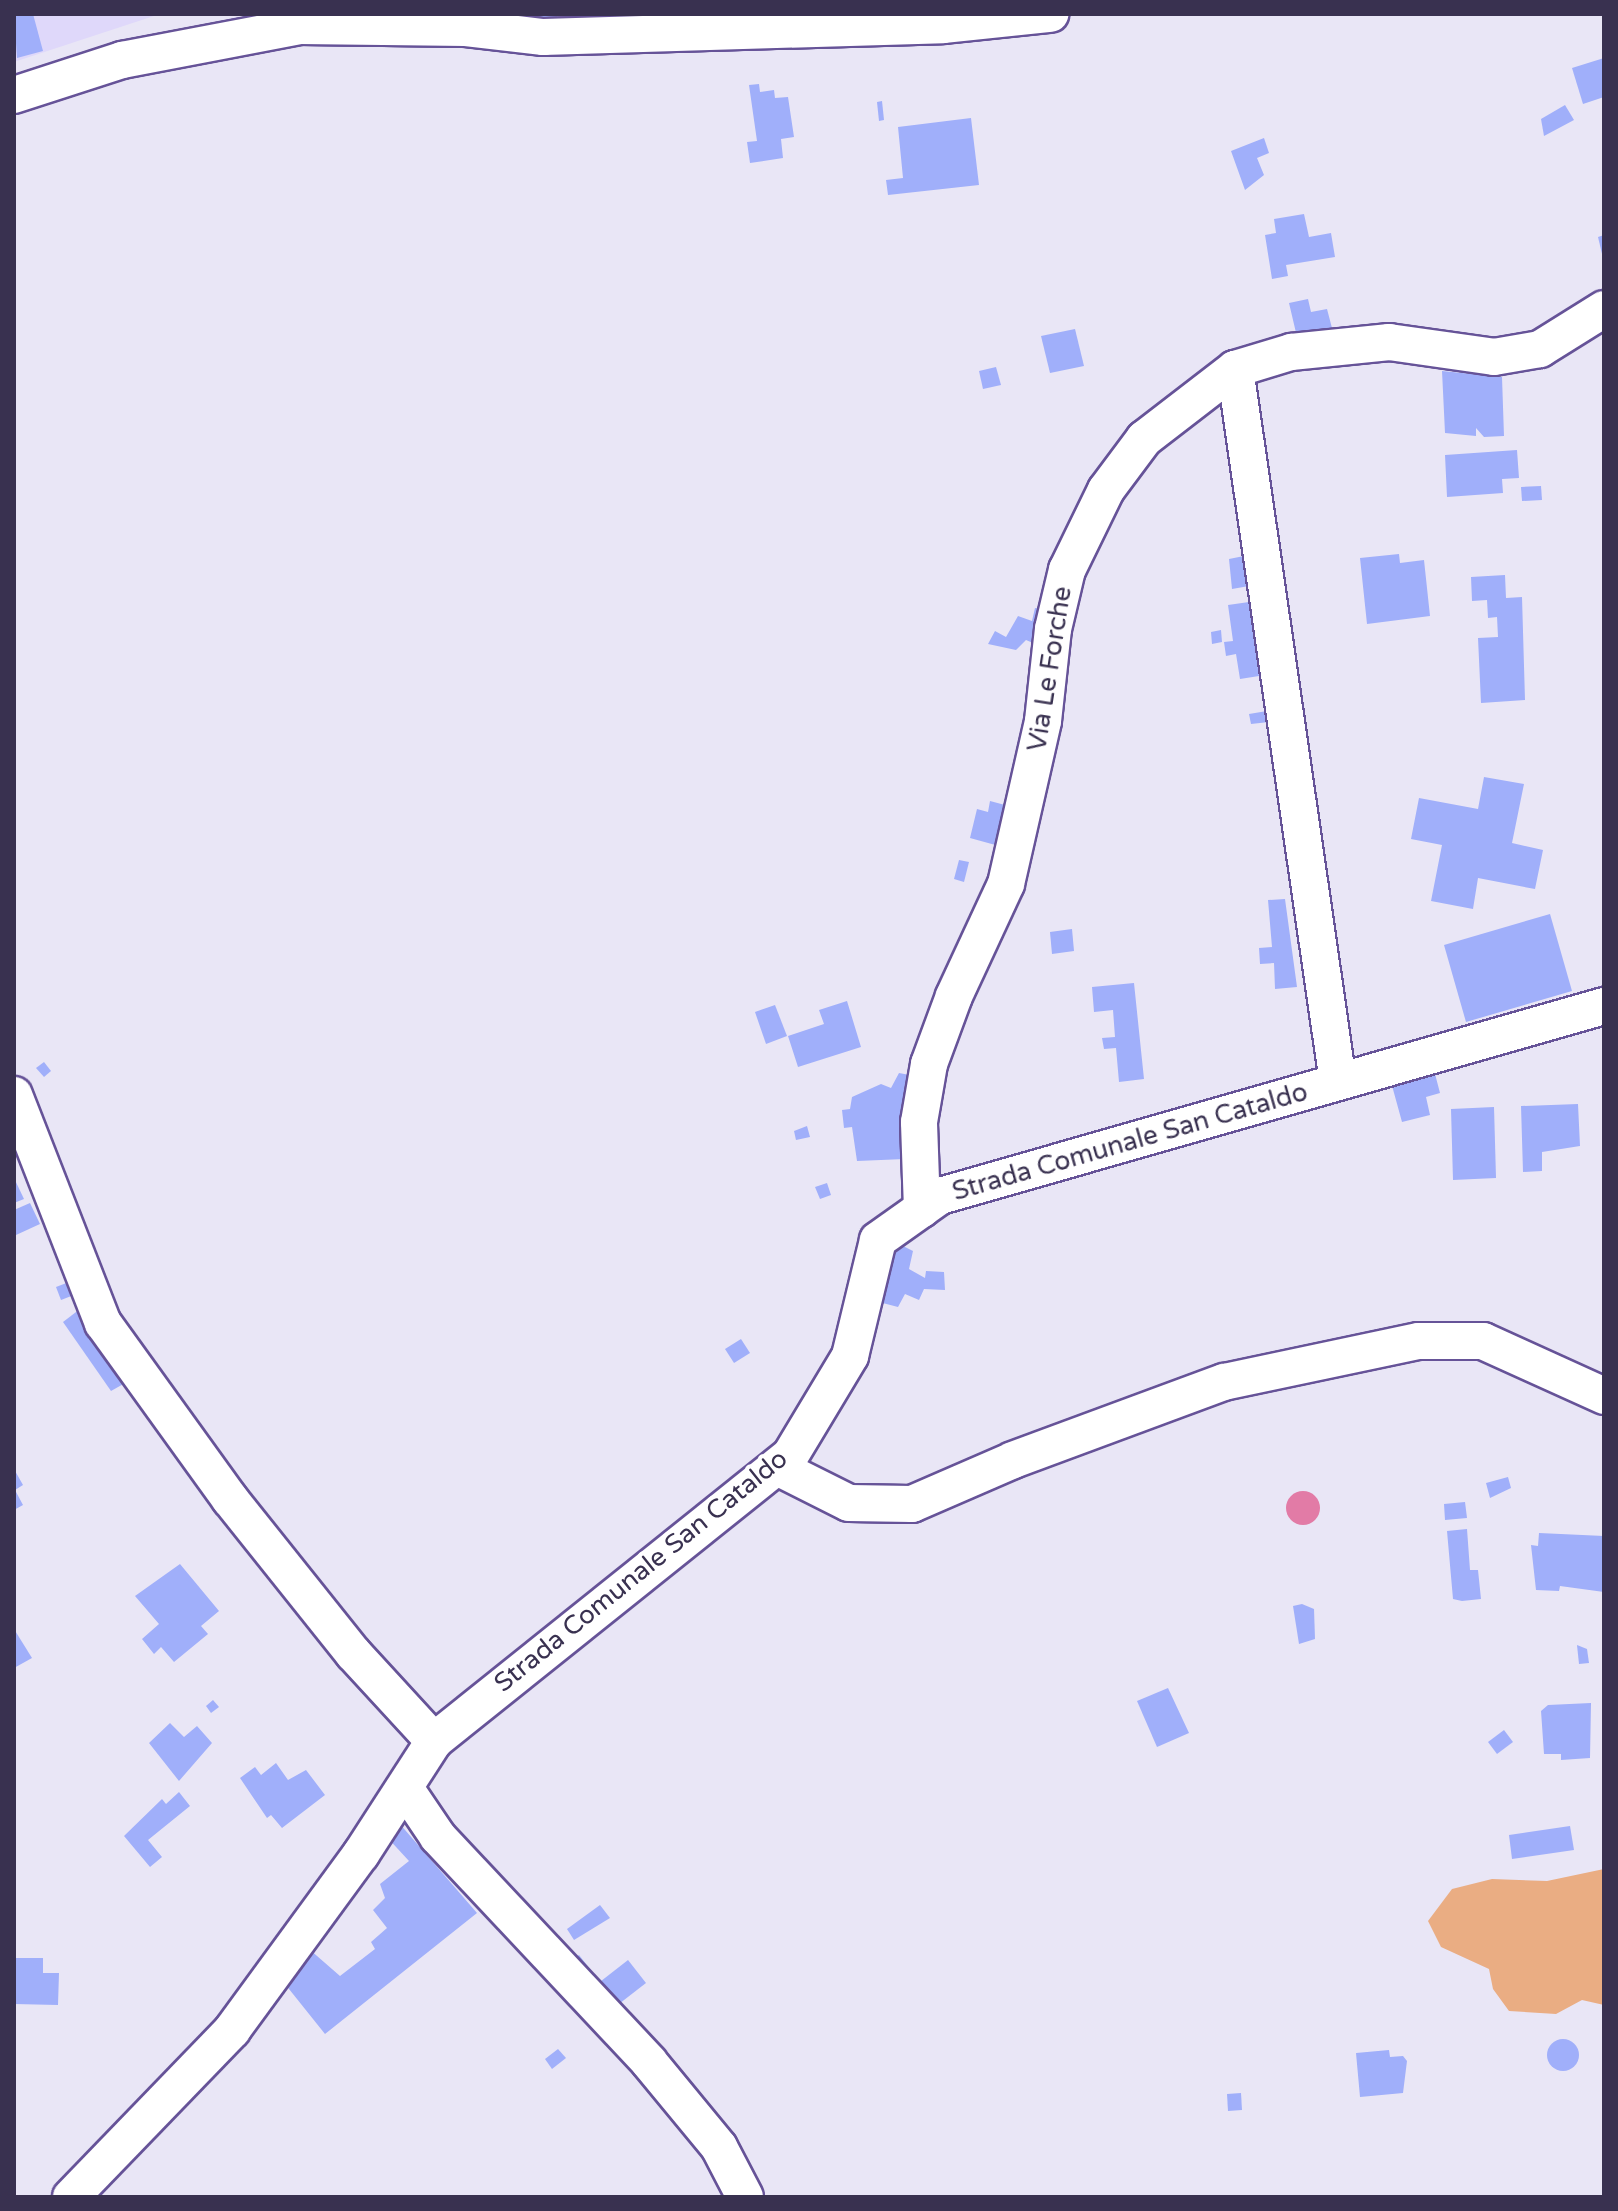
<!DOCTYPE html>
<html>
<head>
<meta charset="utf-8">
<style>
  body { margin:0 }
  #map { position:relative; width:1618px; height:2211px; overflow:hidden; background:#e9e6f6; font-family:"Varela Round",sans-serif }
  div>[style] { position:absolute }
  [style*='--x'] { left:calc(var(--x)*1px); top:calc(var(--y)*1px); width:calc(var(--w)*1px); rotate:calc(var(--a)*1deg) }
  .built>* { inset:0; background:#dfd8fa }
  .green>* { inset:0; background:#eaad83 }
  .water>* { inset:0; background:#e27ba6 }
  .round { border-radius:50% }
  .building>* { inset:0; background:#a0affa }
  .roads { filter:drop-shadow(2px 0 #665398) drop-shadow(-2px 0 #665398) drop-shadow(0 2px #665398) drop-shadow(0 -2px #665398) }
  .minor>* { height:36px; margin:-18px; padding:0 18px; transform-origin:18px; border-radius:18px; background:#fff }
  span { translate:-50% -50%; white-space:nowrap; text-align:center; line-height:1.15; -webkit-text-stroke:8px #fff; paint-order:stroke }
  .street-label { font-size:26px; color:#393150 }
  .frame { position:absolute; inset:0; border:16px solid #393150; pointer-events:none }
</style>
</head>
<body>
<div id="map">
  <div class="built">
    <div style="clip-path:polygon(14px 14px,160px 14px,14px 62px)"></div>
  </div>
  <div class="green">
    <div style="clip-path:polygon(1604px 1869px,1604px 2005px,1582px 2000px,1556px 2014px,1509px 2011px,1493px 1989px,1489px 1969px,1441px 1947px,1428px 1921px,1452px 1889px,1492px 1879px,1547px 1881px)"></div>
  </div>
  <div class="water">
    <div class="round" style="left:1286px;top:1491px;width:34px;height:34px"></div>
  </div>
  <div class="building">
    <div style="clip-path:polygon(14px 14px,33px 14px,43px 51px,17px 58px)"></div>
    <div style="clip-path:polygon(536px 14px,557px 14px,557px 20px,537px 21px)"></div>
    <div style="clip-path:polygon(1604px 58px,1604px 97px,1583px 104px,1572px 68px)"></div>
    <div style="clip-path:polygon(759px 84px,760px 92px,774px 90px,775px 98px,788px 97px,794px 137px,781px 139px,783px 158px,750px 163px,747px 142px,757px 141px,749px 85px)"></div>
    <div style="clip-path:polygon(882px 101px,884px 120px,879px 121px,877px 102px)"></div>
    <div style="clip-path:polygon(1565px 105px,1574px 120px,1544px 136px,1541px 119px)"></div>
    <div style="clip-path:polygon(971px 118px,979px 185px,888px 195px,886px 180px,903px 178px,898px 127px)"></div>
    <div style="clip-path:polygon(1264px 138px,1269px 153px,1257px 158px,1264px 175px,1245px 190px,1231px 151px)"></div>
    <div style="clip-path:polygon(1304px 214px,1309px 237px,1331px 233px,1335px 257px,1286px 265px,1288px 276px,1272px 279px,1265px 235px,1276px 233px,1274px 219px)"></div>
    <div style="clip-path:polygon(1604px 235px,1604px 258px,1603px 258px,1598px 237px)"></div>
    <div style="clip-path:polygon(1308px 299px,1311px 312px,1327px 309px,1332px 328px,1297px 337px,1289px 303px)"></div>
    <div style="clip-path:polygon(1075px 329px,1084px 366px,1050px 373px,1041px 336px)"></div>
    <div style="clip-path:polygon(996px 367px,1001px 385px,983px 389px,979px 371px)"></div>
    <div style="clip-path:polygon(1442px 371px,1502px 377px,1504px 436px,1484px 437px,1476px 428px,1476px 436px,1445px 433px)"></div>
    <div style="clip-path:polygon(1517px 450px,1519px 478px,1502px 479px,1503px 493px,1447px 497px,1445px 455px)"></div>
    <div style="clip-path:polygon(1541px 486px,1542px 500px,1522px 501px,1521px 487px)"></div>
    <div style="clip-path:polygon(1399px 554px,1400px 563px,1424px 560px,1430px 616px,1367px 624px,1360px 558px)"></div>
    <div style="clip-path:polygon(1244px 556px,1249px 586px,1232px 589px,1229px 559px)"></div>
    <div style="clip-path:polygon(1505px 575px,1506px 598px,1522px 597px,1525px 700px,1481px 703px,1478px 638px,1498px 637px,1497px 617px,1488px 618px,1487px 600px,1472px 601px,1471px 577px)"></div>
    <div style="clip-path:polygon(1249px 602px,1259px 676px,1240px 679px,1236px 654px,1226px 656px,1224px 642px,1233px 641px,1228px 605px)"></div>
    <div style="clip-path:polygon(1035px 608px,1043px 609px,1033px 643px,1026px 640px,1016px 650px,988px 644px,995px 631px,1006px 637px,1018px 616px,1032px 621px)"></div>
    <div style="clip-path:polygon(1221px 630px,1222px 642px,1212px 644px,1211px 632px)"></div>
    <div style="clip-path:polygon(1267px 711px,1269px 722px,1251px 724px,1249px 714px)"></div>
    <div style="clip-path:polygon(1484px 777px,1524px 784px,1512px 843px,1543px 850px,1535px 889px,1478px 878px,1473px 909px,1431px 901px,1442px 845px,1411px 839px,1419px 798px,1478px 809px)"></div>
    <div style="clip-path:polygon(990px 801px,1005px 805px,999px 846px,970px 838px,977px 809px,988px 812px)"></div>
    <div style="clip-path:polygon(959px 860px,969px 862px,964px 882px,954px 879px)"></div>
    <div style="clip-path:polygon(1285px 899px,1297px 987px,1275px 989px,1274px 963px,1260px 964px,1259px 948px,1272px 947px,1268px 900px)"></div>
    <div style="clip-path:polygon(1550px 914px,1572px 991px,1466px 1022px,1444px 945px)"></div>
    <div style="clip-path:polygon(1072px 929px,1074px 951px,1052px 954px,1050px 932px)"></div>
    <div style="clip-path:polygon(1134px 983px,1144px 1079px,1119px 1082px,1116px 1048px,1104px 1049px,1102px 1038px,1115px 1037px,1113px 1010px,1094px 1012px,1092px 987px)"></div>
    <div style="clip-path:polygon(847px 1001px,861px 1047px,798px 1067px,788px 1036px,824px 1024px,819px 1010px)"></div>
    <div style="clip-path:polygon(775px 1005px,787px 1036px,766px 1044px,755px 1012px)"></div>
    <div style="clip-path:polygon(44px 1062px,51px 1071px,44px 1077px,36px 1068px)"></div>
    <div style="clip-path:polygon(1434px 1070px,1440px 1093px,1426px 1097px,1430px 1115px,1402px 1122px,1391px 1082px)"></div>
    <div style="clip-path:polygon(899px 1073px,915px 1076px,905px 1159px,857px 1161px,852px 1127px,844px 1128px,842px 1110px,850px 1109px,852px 1097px,881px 1084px,891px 1088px)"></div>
    <div style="clip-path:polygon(1578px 1104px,1580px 1146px,1542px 1152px,1542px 1171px,1523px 1172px,1521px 1106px)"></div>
    <div style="clip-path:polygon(1494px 1107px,1496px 1178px,1453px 1180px,1451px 1109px)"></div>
    <div style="clip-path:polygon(807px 1126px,810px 1137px,796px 1140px,794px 1131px)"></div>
    <div style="clip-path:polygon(14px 1178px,24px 1199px,14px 1203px)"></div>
    <div style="clip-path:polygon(827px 1183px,831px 1195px,820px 1199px,815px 1187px)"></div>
    <div style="clip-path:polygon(30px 1203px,40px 1224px,16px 1235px,14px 1210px)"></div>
    <div style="clip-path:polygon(897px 1243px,913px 1251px,909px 1269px,925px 1278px,926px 1271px,944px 1272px,945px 1290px,924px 1289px,919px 1300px,905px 1294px,898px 1307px,875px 1301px)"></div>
    <div style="clip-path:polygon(69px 1282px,74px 1295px,61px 1300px,56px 1287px)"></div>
    <div style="clip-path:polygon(80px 1309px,127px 1382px,111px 1391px,63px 1322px)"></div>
    <div style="clip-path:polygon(741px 1339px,750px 1353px,734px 1363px,725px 1349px)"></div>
    <div style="clip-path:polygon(14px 1469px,23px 1485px,15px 1490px,23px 1505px,14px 1510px)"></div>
    <div style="clip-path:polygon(1508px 1477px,1511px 1488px,1490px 1498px,1486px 1483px)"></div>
    <div style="clip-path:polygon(1465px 1502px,1467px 1518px,1445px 1520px,1444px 1504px)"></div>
    <div style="clip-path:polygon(1467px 1529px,1470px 1570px,1478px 1570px,1481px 1599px,1462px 1601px,1453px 1599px,1447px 1531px)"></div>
    <div style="clip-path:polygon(1539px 1533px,1604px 1536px,1604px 1592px,1560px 1586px,1559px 1591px,1536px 1590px,1531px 1545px,1538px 1546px)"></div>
    <div style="clip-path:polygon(180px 1564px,219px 1611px,201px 1626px,208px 1634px,174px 1662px,161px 1647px,154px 1654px,142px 1639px,159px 1624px,135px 1596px)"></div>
    <div style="clip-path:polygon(1302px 1604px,1314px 1609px,1315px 1639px,1299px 1644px,1293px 1606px)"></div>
    <div style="clip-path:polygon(14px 1629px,32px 1658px,14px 1668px)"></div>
    <div style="clip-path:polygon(1577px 1645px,1587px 1649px,1589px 1663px,1579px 1664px)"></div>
    <div style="clip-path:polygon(1168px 1688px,1189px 1733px,1157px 1747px,1137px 1701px)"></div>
    <div style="clip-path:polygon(213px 1700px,219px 1707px,211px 1713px,206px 1706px)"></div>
    <div style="clip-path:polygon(1591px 1703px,1590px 1758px,1561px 1760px,1561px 1754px,1544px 1754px,1541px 1711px,1548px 1705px)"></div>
    <div style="clip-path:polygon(170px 1723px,184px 1737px,197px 1726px,212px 1743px,179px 1781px,149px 1743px)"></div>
    <div style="clip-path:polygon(1504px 1730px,1513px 1742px,1497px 1754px,1488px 1742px)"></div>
    <div style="clip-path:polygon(276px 1763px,288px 1780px,306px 1770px,325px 1795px,282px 1828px,271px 1815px,267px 1818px,240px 1778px,255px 1767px,261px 1775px)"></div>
    <div style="clip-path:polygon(179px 1792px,190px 1806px,148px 1840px,162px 1857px,150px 1867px,124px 1836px,162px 1799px,166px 1804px)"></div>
    <div style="clip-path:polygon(399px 1823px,477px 1913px,325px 2034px,285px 1984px,309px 1949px,340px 1976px,375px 1949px,371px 1942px,387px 1928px,373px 1910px,385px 1898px,380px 1884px,409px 1861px,385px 1835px)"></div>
    <div style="clip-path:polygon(1570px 1826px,1574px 1850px,1512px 1859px,1509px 1835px)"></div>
    <div style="clip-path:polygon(600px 1905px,610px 1918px,574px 1940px,567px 1929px)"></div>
    <div style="clip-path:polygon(579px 1955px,597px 1978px,585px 1989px,566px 1965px)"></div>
    <div style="clip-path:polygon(14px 1958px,43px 1958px,43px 1973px,59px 1973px,58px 2005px,14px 2004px)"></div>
    <div style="clip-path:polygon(628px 1960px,646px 1983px,606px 2014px,587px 1992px)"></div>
    <div class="round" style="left:1547px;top:2039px;width:32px;height:32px"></div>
    <div style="clip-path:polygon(558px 2049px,566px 2058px,552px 2069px,545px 2059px)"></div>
    <div style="clip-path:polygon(1389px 2050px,1390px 2057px,1403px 2056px,1407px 2061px,1403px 2093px,1360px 2097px,1356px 2053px)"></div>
    <div style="clip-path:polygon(1241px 2093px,1242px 2110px,1228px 2111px,1227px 2094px)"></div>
  </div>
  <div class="roads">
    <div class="minor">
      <div style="--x:14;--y:95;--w:114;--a:-18"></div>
      <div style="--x:122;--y:60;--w:181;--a:-10.8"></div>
      <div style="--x:300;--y:26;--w:166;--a:0.7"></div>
      <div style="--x:466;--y:28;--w:78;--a:6.7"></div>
      <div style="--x:543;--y:37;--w:400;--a:-1.7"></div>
      <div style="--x:943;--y:25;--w:108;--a:-5.9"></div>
      <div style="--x:1235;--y:369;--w:720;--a:81.78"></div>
      <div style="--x:14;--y:1095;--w:245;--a:68.7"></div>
      <div style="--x:103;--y:1323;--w:217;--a:54.2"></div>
      <div style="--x:230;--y:1499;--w:197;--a:51.4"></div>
      <div style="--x:353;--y:1653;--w:120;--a:47.4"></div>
      <div style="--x:922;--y:1209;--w:87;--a:-92"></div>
      <div style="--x:919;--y:1122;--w:59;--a:-80.2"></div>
      <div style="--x:929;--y:1064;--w:72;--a:-69.8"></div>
      <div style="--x:954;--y:996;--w:123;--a:-65.1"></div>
      <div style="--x:1006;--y:884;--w:167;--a:-77.2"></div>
      <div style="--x:1043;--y:721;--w:93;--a:-83.8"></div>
      <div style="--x:1053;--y:629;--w:61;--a:-76.7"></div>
      <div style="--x:1067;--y:570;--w:89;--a:-64"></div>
      <div style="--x:1106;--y:490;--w:64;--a:-53.3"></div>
      <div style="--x:1144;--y:439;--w:115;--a:-37.6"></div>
      <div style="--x:1235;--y:369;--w:59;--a:-16.9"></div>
      <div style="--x:1291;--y:352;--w:99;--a:-5.8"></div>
      <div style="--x:1389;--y:342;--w:106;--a:8.1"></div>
      <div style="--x:1494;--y:357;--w:47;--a:-9.9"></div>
      <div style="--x:1540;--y:349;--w:75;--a:-32"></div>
      <div style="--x:777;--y:1467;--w:80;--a:26.6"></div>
      <div style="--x:849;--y:1503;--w:63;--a:0.9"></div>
      <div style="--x:912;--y:1504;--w:110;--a:-23.5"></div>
      <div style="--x:1013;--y:1460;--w:225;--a:-20.3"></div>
      <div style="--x:1224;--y:1382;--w:199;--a:-11.9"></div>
      <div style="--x:1419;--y:1341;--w:64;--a:0"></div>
      <div style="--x:1483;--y:1341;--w:133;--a:24.4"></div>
      <div style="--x:405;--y:1788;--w:59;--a:56"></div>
      <div style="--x:438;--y:1837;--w:308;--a:46.8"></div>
      <div style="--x:649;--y:2062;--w:110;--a:50.5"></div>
      <div style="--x:719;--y:2147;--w:56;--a:62.5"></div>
      <div style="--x:71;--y:2197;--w:232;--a:-46"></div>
      <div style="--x:232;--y:2030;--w:218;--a:-53.8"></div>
      <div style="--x:361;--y:1854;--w:135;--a:-57.1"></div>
      <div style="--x:434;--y:1741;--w:456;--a:-38.7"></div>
      <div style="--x:790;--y:1456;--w:117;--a:-59"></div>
      <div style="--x:850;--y:1356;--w:119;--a:-76.4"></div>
      <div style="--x:878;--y:1240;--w:76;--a:-35.4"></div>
      <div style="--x:940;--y:1196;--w:691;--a:-15.97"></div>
    </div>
  </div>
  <div class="street-label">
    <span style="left:1050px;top:669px;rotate:-81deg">Via Le Forche</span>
    <span style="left:1130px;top:1142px;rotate:-16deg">Strada Comunale San Cataldo</span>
    <span style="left:641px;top:1571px;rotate:-39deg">Strada Comunale San Cataldo</span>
  </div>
  <div class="frame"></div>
</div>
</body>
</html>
